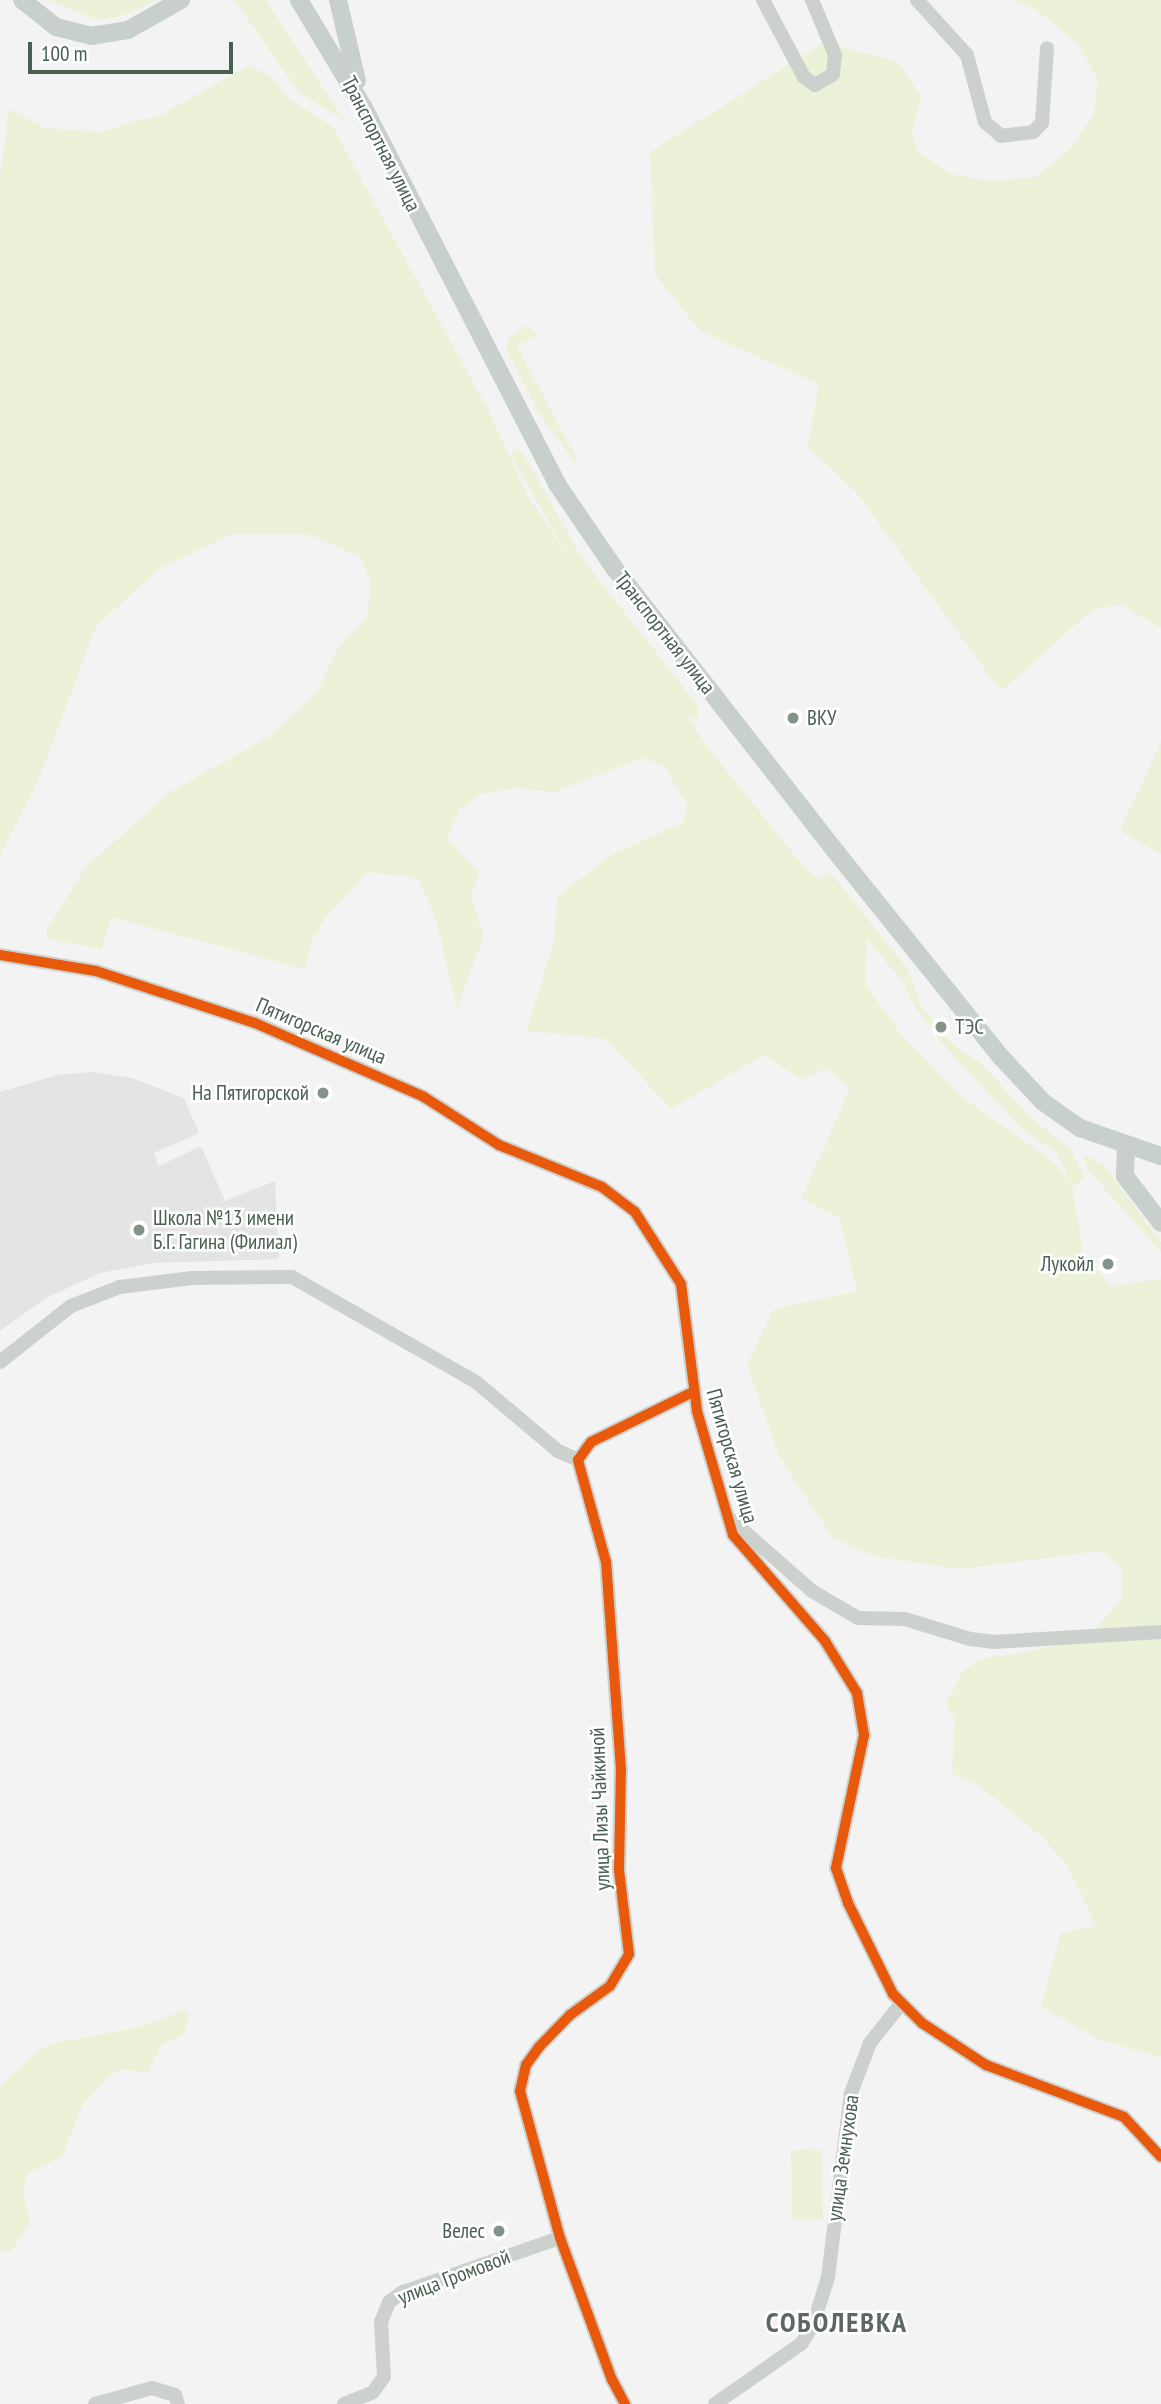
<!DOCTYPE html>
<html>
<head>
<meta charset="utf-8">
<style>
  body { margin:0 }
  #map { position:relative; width:1161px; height:2404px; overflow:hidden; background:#f3f3f3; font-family:"PT Sans Narrow",sans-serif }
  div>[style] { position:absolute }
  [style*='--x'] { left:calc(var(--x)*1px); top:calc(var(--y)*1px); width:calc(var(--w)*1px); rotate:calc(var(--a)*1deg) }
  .education>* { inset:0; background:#e4e4e4 }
  .green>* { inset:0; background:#ebf2d8 }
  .minor>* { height:14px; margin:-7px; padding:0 7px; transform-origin:7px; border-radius:7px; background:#cdd1ce }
  .major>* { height:18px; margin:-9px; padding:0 9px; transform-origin:9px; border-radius:9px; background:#c8d0cb }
  .cycleway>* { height:10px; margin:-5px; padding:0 5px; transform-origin:5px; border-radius:5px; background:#e8590c }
  .dots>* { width:19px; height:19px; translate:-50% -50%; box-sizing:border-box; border:4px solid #fff; border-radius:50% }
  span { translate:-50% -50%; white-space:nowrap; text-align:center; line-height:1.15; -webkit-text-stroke:5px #fff; paint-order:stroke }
  .street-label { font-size:21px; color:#496051 }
  .poi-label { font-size:21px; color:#496051 }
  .left { translate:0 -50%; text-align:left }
  .right { translate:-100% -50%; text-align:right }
  .district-label { font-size:28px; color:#5e6762; font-weight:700; letter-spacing:2px }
  .scale { position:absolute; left:28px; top:42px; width:205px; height:32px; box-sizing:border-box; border:4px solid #496051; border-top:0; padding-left:9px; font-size:21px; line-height:24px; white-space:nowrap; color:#496051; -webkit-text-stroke:5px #fff; paint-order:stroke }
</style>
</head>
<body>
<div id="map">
  <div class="education">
    <div style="clip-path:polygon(92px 1072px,132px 1078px,184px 1098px,199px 1133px,154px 1153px,159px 1166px,201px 1146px,225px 1201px,275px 1181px,279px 1259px,154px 1263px,100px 1273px,46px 1298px,0 1331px,0 1092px,58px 1075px)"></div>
  </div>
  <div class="green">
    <div style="clip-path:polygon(47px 0,157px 0,119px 17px,98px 20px)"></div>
    <div style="clip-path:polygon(235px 0,266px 0,344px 120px,298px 92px)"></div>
    <div style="clip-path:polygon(1014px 0,1161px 0,1161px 628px,1122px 605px,1093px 609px,1004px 689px,996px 685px,857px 493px,808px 447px,819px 384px,700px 331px,655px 274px,650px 152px,825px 42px,898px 62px,921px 96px,912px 133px,918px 152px,951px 174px,991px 181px,1035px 177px,1069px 150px,1094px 114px,1098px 81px,1079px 45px,1037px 10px)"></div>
    <div style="clip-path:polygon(evenodd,249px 65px,271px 77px,288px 98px,332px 126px,489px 411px,528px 496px,570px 560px,511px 455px,516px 449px,522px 451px,582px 558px,698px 706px,697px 720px,687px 715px,709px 749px,803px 866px,818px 879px,830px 872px,909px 971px,921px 1006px,954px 1046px,982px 1064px,1032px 1119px,1069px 1147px,1085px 1177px,1072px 1188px,1084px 1256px,1111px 1286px,1161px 1279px,1161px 2057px,1100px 2040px,1041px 2007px,1061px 1933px,1096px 1926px,1066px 1864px,1041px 1836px,977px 1784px,952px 1775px,955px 1720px,946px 1702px,963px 1671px,979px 1660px,1056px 1646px,1094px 1631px,1122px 1598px,1121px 1568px,1102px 1551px,960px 1569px,873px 1556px,832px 1537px,778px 1454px,747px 1364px,774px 1309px,857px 1291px,839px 1217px,801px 1199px,850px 1089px,828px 1069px,800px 1079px,764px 1055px,671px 1109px,606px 1039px,526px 1031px,554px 942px,557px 897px,613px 854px,684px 822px,687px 805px,665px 767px,643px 758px,554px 792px,517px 788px,480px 794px,460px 809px,447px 838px,479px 873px,471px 896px,484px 936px,457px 1008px,436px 919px,418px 878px,368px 872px,326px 917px,312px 941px,305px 969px,111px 917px,102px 949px,47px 939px,47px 929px,85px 868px,169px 793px,273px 734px,318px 690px,339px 647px,368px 617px,370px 580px,360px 556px,306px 534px,231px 534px,159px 569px,96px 626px,39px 779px,0 856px,0 176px,9px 109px,45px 128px,102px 132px,165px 113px,249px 65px,867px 939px,904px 984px,915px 1007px,947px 1049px,1024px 1131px,1057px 1153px,1070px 1184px,1054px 1162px,963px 1098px,902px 1036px,865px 984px,867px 939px)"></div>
    <div style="clip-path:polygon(527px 325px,538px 335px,517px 346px,578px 461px,575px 463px,538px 412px,506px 349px,508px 339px)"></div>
    <div style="clip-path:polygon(1161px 742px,1161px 854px,1120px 831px)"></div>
    <div style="clip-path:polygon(1083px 1154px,1104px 1165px,1161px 1242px,1161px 1252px,1088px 1170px)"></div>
    <div style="clip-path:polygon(185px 2009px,190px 2016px,183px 2034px,161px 2045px,147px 2073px,122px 2069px,109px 2076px,82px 2106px,62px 2156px,26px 2175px,23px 2190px,30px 2223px,10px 2252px,0 2250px,0 2087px,33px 2055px,51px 2044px,144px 2026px)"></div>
    <div style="clip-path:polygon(822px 2149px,823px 2219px,792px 2219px,791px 2150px)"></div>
  </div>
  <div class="minor">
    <div style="--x:763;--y:0;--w:87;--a:62"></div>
    <div style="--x:804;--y:77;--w:14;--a:36"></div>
    <div style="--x:815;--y:85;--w:21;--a:-31"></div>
    <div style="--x:833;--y:74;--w:19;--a:-84"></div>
    <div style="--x:835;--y:55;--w:60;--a:-112.7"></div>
    <div style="--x:917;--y:0;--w:74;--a:47.7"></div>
    <div style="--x:967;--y:55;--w:69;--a:75"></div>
    <div style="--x:985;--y:122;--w:21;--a:41"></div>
    <div style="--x:1001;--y:136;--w:32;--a:-7"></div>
    <div style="--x:1033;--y:132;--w:13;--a:-45"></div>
    <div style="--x:1042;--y:123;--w:75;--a:-86.2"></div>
    <div style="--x:0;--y:955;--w:97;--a:9.5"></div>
    <div style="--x:96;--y:971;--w:167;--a:18.1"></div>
    <div style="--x:255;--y:1023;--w:184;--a:23.6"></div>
    <div style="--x:424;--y:1097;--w:89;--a:32.6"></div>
    <div style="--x:499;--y:1145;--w:111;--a:22.2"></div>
    <div style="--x:602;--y:1187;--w:41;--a:37.1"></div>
    <div style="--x:635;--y:1212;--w:85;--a:57.4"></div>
    <div style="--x:681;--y:1284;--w:128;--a:82.8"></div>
    <div style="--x:697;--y:1411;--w:129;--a:73.8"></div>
    <div style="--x:733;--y:1535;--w:140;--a:49"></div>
    <div style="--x:825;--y:1641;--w:61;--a:58.4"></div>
    <div style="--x:857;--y:1693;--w:43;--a:80.5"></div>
    <div style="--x:864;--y:1735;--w:136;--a:101.9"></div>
    <div style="--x:836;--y:1868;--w:37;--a:71"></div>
    <div style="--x:848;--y:1903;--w:102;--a:63.7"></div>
    <div style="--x:893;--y:1994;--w:41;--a:45"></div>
    <div style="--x:922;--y:2023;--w:77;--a:33.3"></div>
    <div style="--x:986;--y:2065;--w:147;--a:20.6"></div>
    <div style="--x:1124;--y:2117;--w:54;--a:47.2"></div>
    <div style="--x:0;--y:1362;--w:90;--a:-38.3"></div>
    <div style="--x:71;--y:1306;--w:53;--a:-21.2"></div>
    <div style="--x:120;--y:1287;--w:73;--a:-7.1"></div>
    <div style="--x:192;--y:1278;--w:100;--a:-0.6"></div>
    <div style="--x:292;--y:1277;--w:212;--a:29.7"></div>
    <div style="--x:476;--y:1382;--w:107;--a:40.1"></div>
    <div style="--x:558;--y:1451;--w:22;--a:24"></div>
    <div style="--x:729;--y:1518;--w:111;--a:41.3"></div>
    <div style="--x:812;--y:1591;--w:53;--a:30.4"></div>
    <div style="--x:858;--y:1618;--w:47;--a:1.2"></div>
    <div style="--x:905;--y:1619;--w:68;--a:17.1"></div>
    <div style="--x:970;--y:1639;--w:23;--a:7"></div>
    <div style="--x:993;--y:1642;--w:168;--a:-3.4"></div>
    <div style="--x:95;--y:2404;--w:59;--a:-15.7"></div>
    <div style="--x:152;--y:2388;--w:24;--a:17"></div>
    <div style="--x:175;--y:2395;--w:9;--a:72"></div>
    <div style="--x:344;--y:2404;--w:31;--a:-22"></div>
    <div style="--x:373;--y:2392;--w:19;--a:-54"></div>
    <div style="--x:384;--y:2377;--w:55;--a:-93.1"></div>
    <div style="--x:381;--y:2322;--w:22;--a:-68"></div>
    <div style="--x:389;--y:2302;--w:17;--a:-36"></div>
    <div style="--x:403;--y:2292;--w:166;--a:-19"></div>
    <div style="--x:625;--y:2404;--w:27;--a:-118"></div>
    <div style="--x:612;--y:2380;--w:151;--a:-110.1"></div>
    <div style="--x:560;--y:2238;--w:152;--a:-105.2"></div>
    <div style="--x:520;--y:2091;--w:27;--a:-77"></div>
    <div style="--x:526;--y:2065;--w:22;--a:-54"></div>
    <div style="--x:539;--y:2047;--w:45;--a:-45.9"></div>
    <div style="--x:570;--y:2015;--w:49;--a:-35.9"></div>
    <div style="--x:610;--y:1986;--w:37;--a:-59"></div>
    <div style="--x:629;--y:1954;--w:85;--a:-96.8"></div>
    <div style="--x:619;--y:1870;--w:100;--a:-88.9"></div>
    <div style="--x:621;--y:1770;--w:209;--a:-94.1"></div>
    <div style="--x:606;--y:1562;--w:106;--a:-105.4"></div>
    <div style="--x:578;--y:1460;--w:22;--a:-54"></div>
    <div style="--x:591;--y:1442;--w:114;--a:-26.1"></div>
    <div style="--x:715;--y:2404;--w:106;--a:-35"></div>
    <div style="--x:802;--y:2343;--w:24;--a:-60"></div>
    <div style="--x:814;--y:2322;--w:47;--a:-72.7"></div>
    <div style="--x:828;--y:2277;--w:185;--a:-82.9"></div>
    <div style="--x:851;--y:2093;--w:53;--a:-69.2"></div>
    <div style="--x:870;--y:2043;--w:48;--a:-51.7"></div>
  </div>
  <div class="major">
    <div style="--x:22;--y:0;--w:43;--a:38.5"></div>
    <div style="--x:56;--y:27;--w:36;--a:14"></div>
    <div style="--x:91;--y:36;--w:37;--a:-9"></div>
    <div style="--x:128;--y:30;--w:61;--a:-29.5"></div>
    <div style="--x:299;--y:0;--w:126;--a:59"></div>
    <div style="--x:364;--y:108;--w:423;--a:62.8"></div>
    <div style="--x:557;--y:484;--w:103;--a:55.7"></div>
    <div style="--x:615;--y:569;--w:359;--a:52"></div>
    <div style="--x:836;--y:852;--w:262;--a:51.2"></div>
    <div style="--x:1000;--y:1056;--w:63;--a:46.9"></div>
    <div style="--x:1043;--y:1102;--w:45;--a:35.1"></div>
    <div style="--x:1080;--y:1128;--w:86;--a:19.1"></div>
    <div style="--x:338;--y:0;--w:83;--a:76.8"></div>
    <div style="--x:1126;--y:1147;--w:29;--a:92"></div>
    <div style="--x:1125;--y:1176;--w:59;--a:52.5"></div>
  </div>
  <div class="cycleway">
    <div style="--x:0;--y:955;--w:97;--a:9.5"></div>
    <div style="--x:96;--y:971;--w:167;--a:18.1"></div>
    <div style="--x:255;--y:1023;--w:184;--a:23.6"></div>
    <div style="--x:424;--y:1097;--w:89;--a:32.6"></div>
    <div style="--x:499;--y:1145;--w:111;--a:22.2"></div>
    <div style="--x:602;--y:1187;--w:41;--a:37.1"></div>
    <div style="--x:635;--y:1212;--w:85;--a:57.4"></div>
    <div style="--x:681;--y:1284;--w:128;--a:82.8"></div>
    <div style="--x:697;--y:1411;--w:129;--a:73.8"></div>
    <div style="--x:733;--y:1535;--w:140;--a:49"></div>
    <div style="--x:825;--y:1641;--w:61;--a:58.4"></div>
    <div style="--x:857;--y:1693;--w:43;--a:80.5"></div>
    <div style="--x:864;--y:1735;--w:136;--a:101.9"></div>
    <div style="--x:836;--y:1868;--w:37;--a:71"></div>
    <div style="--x:848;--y:1903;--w:102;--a:63.7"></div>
    <div style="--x:893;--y:1994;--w:41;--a:45"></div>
    <div style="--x:922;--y:2023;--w:77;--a:33.3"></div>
    <div style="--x:986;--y:2065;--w:147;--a:20.6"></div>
    <div style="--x:1124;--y:2117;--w:54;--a:47.2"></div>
    <div style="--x:625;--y:2404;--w:27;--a:-118"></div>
    <div style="--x:612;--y:2380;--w:151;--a:-110.1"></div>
    <div style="--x:560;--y:2238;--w:152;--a:-105.2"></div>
    <div style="--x:520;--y:2091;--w:27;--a:-77"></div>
    <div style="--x:526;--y:2065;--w:22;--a:-54"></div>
    <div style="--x:539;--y:2047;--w:45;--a:-45.9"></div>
    <div style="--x:570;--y:2015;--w:49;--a:-35.9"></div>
    <div style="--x:610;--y:1986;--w:37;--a:-59"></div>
    <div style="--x:629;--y:1954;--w:85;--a:-96.8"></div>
    <div style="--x:619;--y:1870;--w:100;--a:-88.9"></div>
    <div style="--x:621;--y:1770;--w:209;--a:-94.1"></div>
    <div style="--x:606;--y:1562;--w:106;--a:-105.4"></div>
    <div style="--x:578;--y:1460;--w:22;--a:-54"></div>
    <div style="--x:591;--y:1442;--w:114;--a:-26.1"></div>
  </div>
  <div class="dots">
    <div style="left:793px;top:718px;background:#84938a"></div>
    <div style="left:941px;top:1027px;background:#84938a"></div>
    <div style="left:323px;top:1093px;background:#84938a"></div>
    <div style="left:139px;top:1230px;background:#84938a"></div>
    <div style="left:1108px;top:1264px;background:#84938a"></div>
    <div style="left:499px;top:2231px;background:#84938a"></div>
  </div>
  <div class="street-label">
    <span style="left:381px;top:144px;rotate:63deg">Транспортная улица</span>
    <span style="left:665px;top:633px;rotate:52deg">Транспортная улица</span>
    <span style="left:321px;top:1031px;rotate:23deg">Пятигорская улица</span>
    <span style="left:732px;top:1456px;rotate:74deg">Пятигорская улица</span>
    <span style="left:600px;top:1809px;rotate:-92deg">улица Лизы Чайкиной</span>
    <span style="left:843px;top:2158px;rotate:-82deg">улица Земнухова</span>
    <span style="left:454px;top:2277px;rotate:-21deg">улица Громовой</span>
  </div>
  <div class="poi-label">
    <span class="left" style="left:807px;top:718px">ВКУ</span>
    <span class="left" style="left:955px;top:1027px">ТЭС</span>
    <span class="right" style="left:309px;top:1093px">На Пятигорской</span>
    <span class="left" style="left:153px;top:1230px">Школа №13 имени<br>Б.Г. Гагина (Филиал)</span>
    <span class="right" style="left:1094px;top:1264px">Лукойл</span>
    <span class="right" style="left:485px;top:2231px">Велес</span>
  </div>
  <div class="district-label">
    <span style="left:837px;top:2322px">СОБОЛЕВКА</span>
  </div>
  <div class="scale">100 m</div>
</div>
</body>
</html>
